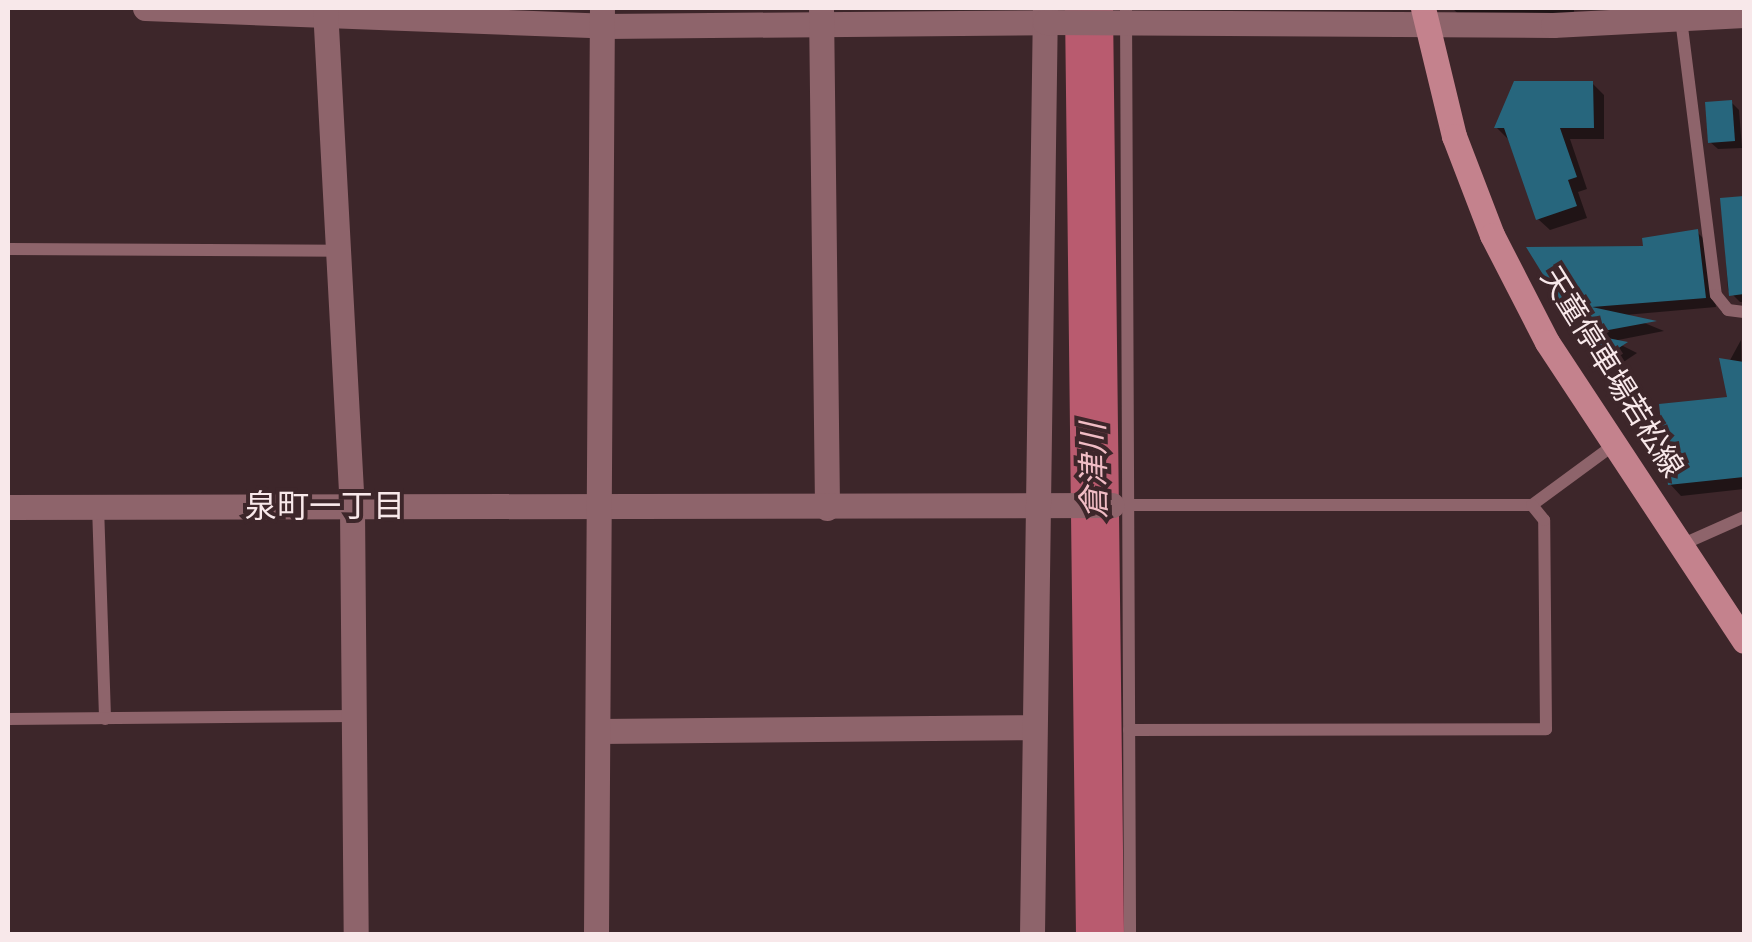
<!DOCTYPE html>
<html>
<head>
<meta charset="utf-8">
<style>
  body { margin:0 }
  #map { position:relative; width:1752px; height:942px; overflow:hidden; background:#3d262a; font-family:"Alegreya Sans","Noto Sans JP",sans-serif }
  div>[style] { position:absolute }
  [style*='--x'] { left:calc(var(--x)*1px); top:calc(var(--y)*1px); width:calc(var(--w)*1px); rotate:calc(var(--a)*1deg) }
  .shadow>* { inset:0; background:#0007 }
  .river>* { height:48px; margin:-24px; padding:0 24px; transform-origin:24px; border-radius:24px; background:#b95b6f }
  .building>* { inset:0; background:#27667d }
  .service>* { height:12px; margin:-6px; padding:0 6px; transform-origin:6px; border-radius:6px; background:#8e646b }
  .minor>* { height:25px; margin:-12.5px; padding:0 12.5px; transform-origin:12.5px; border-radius:12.5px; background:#8e646b }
  .tertiary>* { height:25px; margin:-12.5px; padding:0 12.5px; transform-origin:12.5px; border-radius:12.5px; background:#8e646b }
  .secondary>* { height:25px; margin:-12.5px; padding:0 12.5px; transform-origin:12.5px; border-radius:12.5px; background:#c4828d }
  span { translate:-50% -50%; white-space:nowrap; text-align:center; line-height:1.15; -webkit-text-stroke:8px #3d262a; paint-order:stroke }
  .street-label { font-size:30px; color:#f8e8ea }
  .water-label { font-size:32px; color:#f0bcc4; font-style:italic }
  .neighbourhood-label { font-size:32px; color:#f8e8ea }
  .frame { position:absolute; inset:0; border:10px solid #f8e8ea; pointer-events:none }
</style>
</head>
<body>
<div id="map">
  <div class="shadow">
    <div style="clip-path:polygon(1452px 8px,1574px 8px,1574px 13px,1464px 19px)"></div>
    <div style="clip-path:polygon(1592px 83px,1604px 95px,1604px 139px,1570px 139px,1587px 189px,1578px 192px,1587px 218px,1550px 230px,1538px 219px,1508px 139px,1497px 128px)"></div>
    <div style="clip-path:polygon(1731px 102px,1739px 110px,1742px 148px,1718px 149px,1710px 142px)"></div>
    <div style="clip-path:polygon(1744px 199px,1744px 302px,1740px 302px,1728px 290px,1722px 201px)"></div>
    <div style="clip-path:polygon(1697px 232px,1707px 242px,1716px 307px,1625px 315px,1664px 331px,1613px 341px,1637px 353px,1610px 371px,1531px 250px,1646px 248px)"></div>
    <div style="clip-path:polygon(1741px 340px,1744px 489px,1681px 496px,1670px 484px,1730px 399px,1729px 362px)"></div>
  </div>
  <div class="river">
    <div style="--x:1089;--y:8;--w:926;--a:89.32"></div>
  </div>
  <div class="building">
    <div style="clip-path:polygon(1514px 81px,1593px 81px,1594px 128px,1560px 128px,1577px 177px,1568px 180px,1577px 206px,1536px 220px,1504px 128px,1494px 128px)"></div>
    <div style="clip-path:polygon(1732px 100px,1735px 141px,1708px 143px,1705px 102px)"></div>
    <div style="clip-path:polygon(1744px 196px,1744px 294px,1729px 296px,1720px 198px)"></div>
    <div style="clip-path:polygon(1698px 229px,1706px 298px,1592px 307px,1657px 321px,1587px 334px,1628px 342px,1597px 362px,1526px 247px,1643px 246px,1642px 238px)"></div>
    <div style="clip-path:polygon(1719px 358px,1744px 362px,1744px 477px,1668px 485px,1659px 404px,1727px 397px)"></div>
  </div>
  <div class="service">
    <div style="--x:1126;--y:8;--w:926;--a:89.75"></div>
    <div style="--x:1681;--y:19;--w:278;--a:82.8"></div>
    <div style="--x:1716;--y:295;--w:19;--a:51"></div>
    <div style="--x:1728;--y:310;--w:16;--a:7"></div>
    <div style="--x:8;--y:249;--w:332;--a:0.3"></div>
    <div style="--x:1118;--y:505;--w:414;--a:0"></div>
    <div style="--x:1532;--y:505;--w:103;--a:-36.3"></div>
    <div style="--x:98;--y:506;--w:213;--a:88.1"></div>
    <div style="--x:1681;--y:545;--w:69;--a:-24"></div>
    <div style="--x:8;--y:719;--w:347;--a:-0.5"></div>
    <div style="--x:1129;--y:730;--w:417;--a:-0.1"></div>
    <div style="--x:1546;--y:729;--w:209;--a:-90.5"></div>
    <div style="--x:1544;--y:520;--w:19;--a:-129"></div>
  </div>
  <div class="minor">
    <div style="--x:145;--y:8;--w:459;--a:2.2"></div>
    <div style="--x:604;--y:26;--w:441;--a:-0.5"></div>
    <div style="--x:325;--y:8;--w:502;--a:86.92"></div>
    <div style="--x:352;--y:509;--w:425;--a:89.5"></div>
    <div style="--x:821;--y:8;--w:500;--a:89.31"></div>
    <div style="--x:8;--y:507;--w:1104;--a:-0.1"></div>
    <div style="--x:598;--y:731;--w:436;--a:-0.5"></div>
    <div style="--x:1032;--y:934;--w:926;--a:-89.2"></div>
  </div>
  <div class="tertiary">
    <div style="--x:1045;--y:22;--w:508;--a:0.34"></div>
    <div style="--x:1553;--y:25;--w:191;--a:-3"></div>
    <div style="--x:596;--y:934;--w:926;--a:-89.63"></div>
  </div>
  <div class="secondary">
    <div style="--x:1423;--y:8;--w:132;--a:76.4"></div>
    <div style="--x:1454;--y:136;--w:106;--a:69"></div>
    <div style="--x:1492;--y:235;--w:120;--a:62.8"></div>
    <div style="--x:1547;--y:342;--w:358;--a:56.6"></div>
  </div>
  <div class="street-label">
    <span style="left:1611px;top:373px;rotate:58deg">天童停車場若松線</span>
  </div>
  <div class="water-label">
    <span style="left:1095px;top:471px;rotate:-91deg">倉津川</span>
  </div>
  <div class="neighbourhood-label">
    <span style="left:325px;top:507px">泉町一丁目</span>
  </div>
  <div class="frame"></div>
</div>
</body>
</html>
